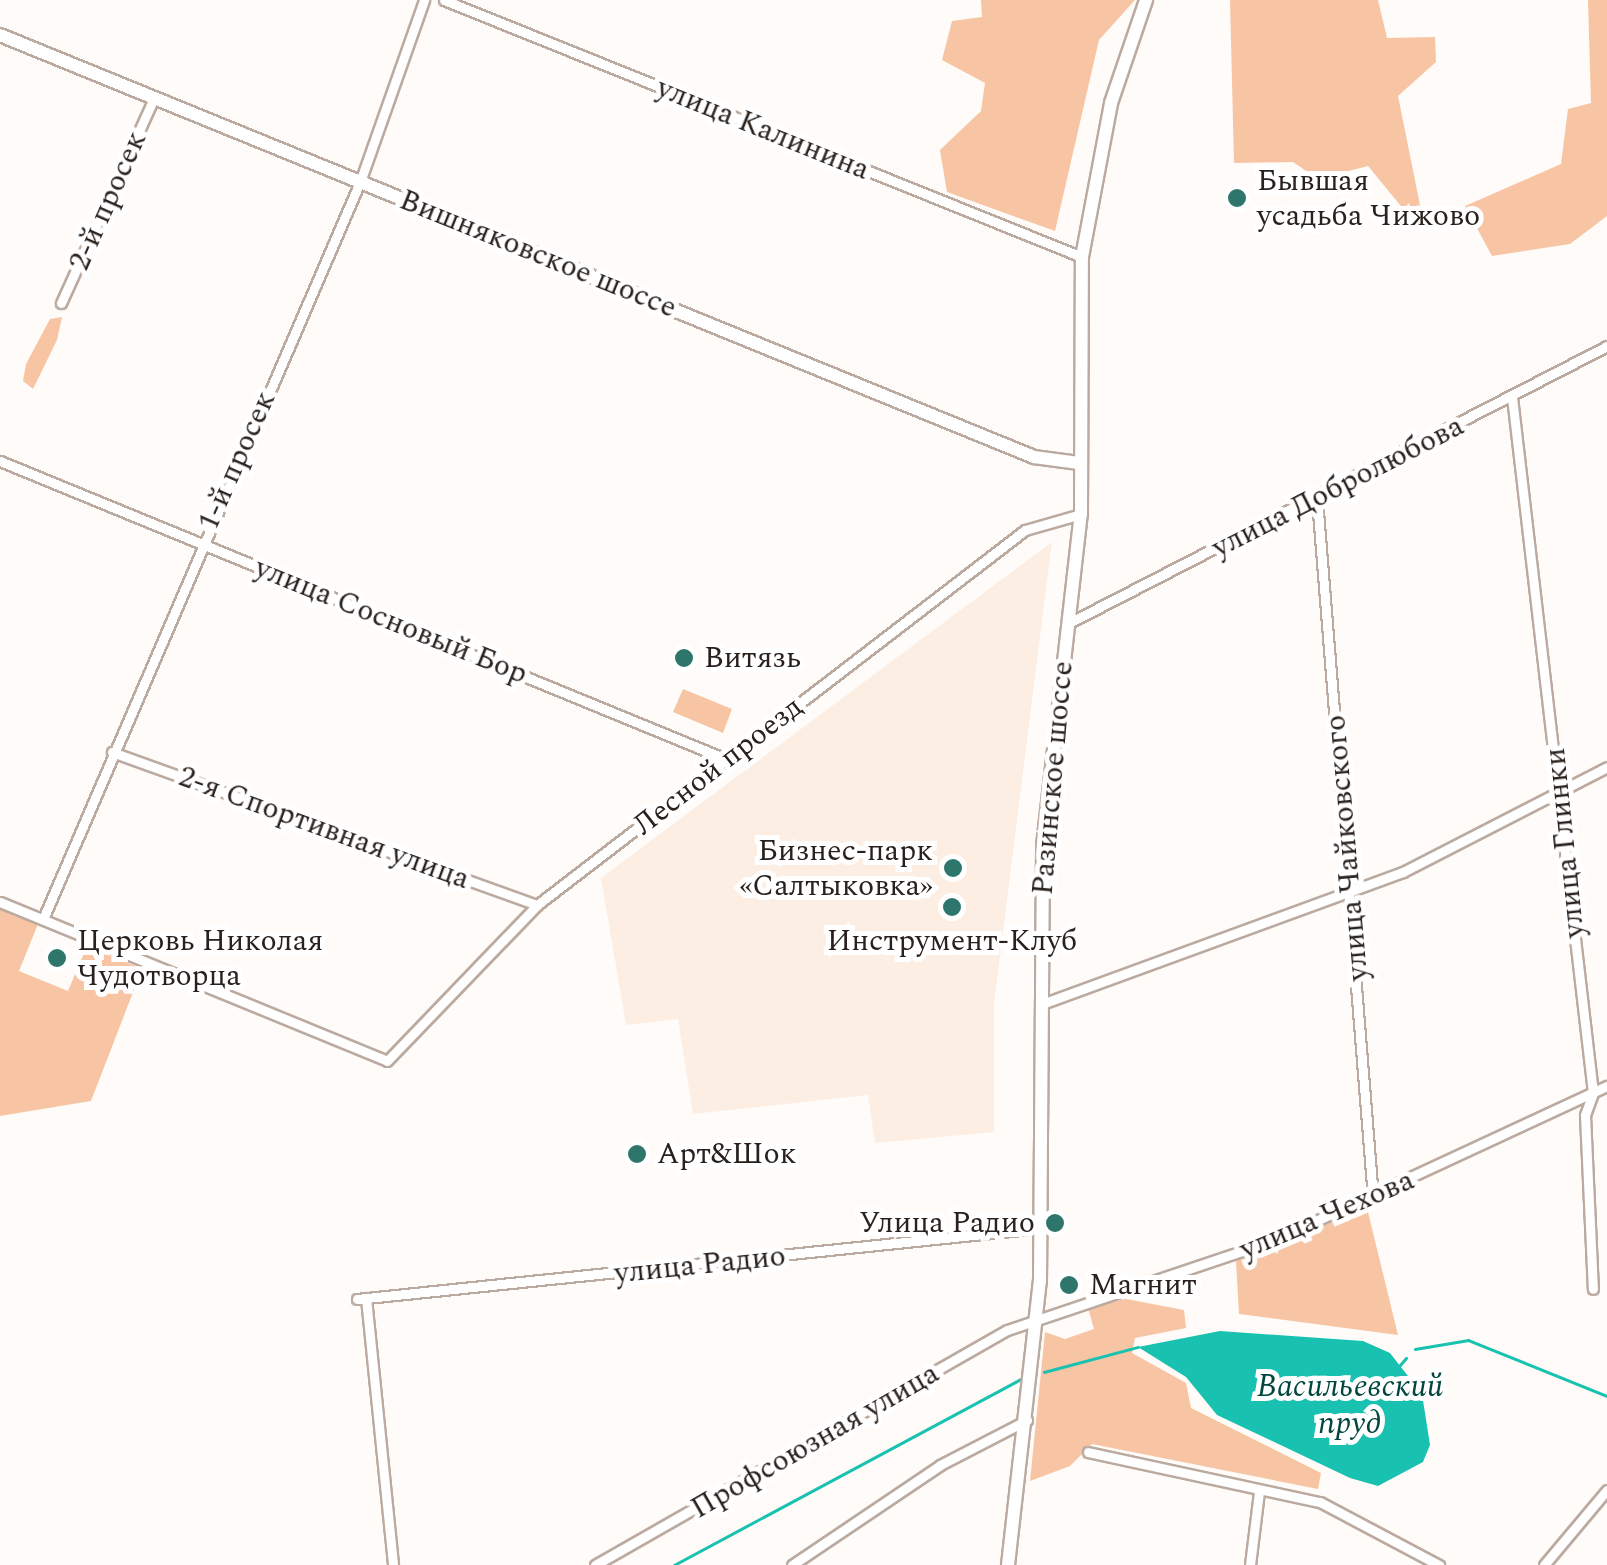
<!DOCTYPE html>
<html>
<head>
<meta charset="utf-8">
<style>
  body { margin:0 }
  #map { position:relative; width:1607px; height:1565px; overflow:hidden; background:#fefbf8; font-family:Spectral,serif }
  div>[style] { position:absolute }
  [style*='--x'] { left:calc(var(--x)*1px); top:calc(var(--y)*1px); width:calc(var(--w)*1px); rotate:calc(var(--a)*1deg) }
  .built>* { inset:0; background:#fdeee4 }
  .green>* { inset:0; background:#f7c5a3 }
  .water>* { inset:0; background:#19c2b0 }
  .stream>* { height:2.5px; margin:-1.25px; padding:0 1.25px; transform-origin:1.25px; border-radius:1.25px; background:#19c2b0 }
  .roads { filter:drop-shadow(2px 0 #bbaaa0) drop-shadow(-2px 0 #bbaaa0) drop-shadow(0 2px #bbaaa0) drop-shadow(0 -2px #bbaaa0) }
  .street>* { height:9px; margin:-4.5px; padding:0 4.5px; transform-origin:4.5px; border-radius:4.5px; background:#fff }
  .secondary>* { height:12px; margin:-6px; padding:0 6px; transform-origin:6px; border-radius:6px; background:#fff }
  .dots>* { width:28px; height:28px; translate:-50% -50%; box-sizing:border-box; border:5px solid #fff; border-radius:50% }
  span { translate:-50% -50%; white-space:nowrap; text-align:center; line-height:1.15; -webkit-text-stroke:10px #fff; paint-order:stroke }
  .street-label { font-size:30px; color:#28211d }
  .poi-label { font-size:30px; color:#28211d }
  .left { translate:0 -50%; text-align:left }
  .right { translate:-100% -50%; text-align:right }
  .water-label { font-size:32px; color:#01473f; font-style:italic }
</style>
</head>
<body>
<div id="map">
  <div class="built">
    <div style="clip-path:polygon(1052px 542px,994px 1003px,994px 1132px,875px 1143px,868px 1095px,693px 1114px,678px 1019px,626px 1025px,601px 878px)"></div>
  </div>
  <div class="green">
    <div style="clip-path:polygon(981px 0,1135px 0,1099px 40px,1055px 231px,947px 192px,940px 150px,981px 111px,985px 83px,942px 60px,952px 21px,982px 17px)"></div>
    <div style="clip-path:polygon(1230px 0,1378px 0,1387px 38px,1435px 37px,1436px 62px,1398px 96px,1421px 210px,1405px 211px,1368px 166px,1318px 179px,1293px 162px,1234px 163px)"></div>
    <div style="clip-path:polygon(1588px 0,1607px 0,1607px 216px,1570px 244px,1492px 256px,1465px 206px,1561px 164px,1568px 109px,1591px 103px)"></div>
    <div style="clip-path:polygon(62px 317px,57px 340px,33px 389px,23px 381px,26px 364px,50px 319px)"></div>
    <div style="clip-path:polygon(683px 689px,732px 709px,723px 733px,673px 712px)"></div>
    <div style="clip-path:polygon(0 907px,38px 924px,19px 971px,68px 991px,87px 946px,142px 969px,91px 1101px,0 1116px)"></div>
    <div style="clip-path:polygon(1367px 1208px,1398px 1335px,1239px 1314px,1236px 1261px)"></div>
    <div style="clip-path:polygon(1126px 1299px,1184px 1310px,1186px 1328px,1135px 1338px,1132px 1353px,1186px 1383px,1191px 1408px,1321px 1473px,1318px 1489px,1092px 1444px,1070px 1466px,1030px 1481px,1045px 1332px,1065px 1339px,1094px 1329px,1088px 1308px)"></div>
  </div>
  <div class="water">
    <div style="clip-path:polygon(1220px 1331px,1363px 1341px,1390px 1353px,1422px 1394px,1430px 1445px,1423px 1462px,1378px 1486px,1350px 1478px,1217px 1415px,1186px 1377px,1138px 1347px)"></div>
  </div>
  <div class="stream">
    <div style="--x:1415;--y:1349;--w:54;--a:-9.6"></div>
    <div style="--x:1468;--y:1340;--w:150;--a:21.9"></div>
    <div style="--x:1400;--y:1365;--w:9;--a:-49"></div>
    <div style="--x:1044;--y:1372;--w:97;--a:-14.9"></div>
    <div style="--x:674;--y:1565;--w:398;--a:-28.2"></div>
  </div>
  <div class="roads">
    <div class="street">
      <div style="--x:444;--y:0;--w:688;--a:21.94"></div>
      <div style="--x:61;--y:303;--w:225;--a:-65.6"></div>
      <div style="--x:1512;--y:397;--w:701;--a:83.36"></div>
      <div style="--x:1593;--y:1093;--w:23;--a:110"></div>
      <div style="--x:1585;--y:1115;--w:174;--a:87.4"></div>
      <div style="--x:0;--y:461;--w:785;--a:22.32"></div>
      <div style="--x:1317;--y:499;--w:701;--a:85.42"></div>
      <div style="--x:1067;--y:624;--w:607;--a:-27.24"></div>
      <div style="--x:112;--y:752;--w:452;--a:19.8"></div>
      <div style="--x:0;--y:902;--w:418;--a:22.3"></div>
      <div style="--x:387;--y:1061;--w:216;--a:-46.1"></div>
      <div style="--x:537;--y:905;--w:615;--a:-37.54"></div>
      <div style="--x:1025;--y:530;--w:58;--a:-15.9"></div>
      <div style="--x:43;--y:919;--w:802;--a:-66.73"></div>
      <div style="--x:360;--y:182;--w:193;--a:-70.6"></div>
      <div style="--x:1042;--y:1004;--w:384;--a:-20.1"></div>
      <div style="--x:1403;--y:872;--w:229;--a:-27.2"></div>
      <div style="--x:366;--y:1298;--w:268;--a:84.2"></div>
      <div style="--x:357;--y:1299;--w:688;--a:-5.93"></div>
      <div style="--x:1088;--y:1452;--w:237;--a:12.2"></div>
      <div style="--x:1320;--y:1502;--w:135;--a:27.9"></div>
      <div style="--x:595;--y:1565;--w:474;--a:-29.7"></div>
      <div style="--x:1007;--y:1330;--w:285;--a:-18.6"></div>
      <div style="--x:1277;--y:1239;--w:364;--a:-24.9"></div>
      <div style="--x:792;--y:1565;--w:179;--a:-34"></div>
      <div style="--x:940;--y:1465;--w:98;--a:-27.3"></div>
      <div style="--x:1250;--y:1565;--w:74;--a:-83"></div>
      <div style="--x:1544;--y:1565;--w:98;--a:-50"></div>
    </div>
    <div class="secondary">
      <div style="--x:0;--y:35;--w:1117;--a:22.2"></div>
      <div style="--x:1034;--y:457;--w:45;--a:7.6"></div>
      <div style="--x:1008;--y:1565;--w:286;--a:-83.6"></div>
      <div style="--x:1040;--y:1281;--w:435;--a:-89.6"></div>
      <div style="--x:1043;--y:846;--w:334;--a:-83.5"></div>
      <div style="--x:1081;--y:514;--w:257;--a:-89.8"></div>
      <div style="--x:1082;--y:257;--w:157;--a:-79.3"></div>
      <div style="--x:1111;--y:103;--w:109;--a:-71.2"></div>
    </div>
  </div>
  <div class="dots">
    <div style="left:1237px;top:198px;background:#2e756b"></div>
    <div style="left:684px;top:658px;background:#2e756b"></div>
    <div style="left:953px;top:868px;background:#2e756b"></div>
    <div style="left:952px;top:907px;background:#2e756b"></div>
    <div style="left:57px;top:958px;background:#2e756b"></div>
    <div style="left:637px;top:1154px;background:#2e756b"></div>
    <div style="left:1055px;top:1223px;background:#2e756b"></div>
    <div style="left:1069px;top:1285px;background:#2e756b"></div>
  </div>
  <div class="street-label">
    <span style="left:763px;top:129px;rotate:22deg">улица Калинина</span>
    <span style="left:108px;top:201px;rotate:-66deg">2-й просек</span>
    <span style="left:538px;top:254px;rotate:22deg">Вишняковское шоссе</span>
    <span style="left:237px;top:461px;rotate:-66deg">1-й просек</span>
    <span style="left:1338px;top:487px;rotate:-27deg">улица Добролюбова</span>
    <span style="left:391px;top:621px;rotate:22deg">улица Сосновый Бор</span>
    <span style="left:718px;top:766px;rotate:-38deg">Лесной проезд</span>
    <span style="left:1053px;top:778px;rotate:-85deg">Разинское шоссе</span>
    <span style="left:324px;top:828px;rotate:20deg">2-я Спортивная улица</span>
    <span style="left:1565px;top:843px;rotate:-96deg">улица Глинки</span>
    <span style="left:1347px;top:848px;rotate:-95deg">улица Чайковского</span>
    <span style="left:1327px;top:1215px;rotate:-23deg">улица Чехова</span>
    <span style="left:700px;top:1265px;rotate:-6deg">улица Радио</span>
    <span style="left:815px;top:1441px;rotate:-30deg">Профсоюзная улица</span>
  </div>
  <div class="poi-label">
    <span class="left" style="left:1257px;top:198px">Бывшая<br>усадьба Чижово</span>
    <span class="left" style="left:704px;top:658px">Витязь</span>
    <span class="right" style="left:933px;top:868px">Бизнес-парк<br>«Салтыковка»</span>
    <span class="left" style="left:77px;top:958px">Церковь Николая<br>Чудотворца</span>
    <span style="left:952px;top:941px">Инструмент-Клуб</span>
    <span class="left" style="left:657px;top:1154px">Арт&amp;Шок</span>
    <span class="right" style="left:1035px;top:1223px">Улица Радио</span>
    <span class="left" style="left:1089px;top:1285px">Магнит</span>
  </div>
  <div class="water-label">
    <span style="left:1350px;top:1406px">Васильевский<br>пруд</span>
  </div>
</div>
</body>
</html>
